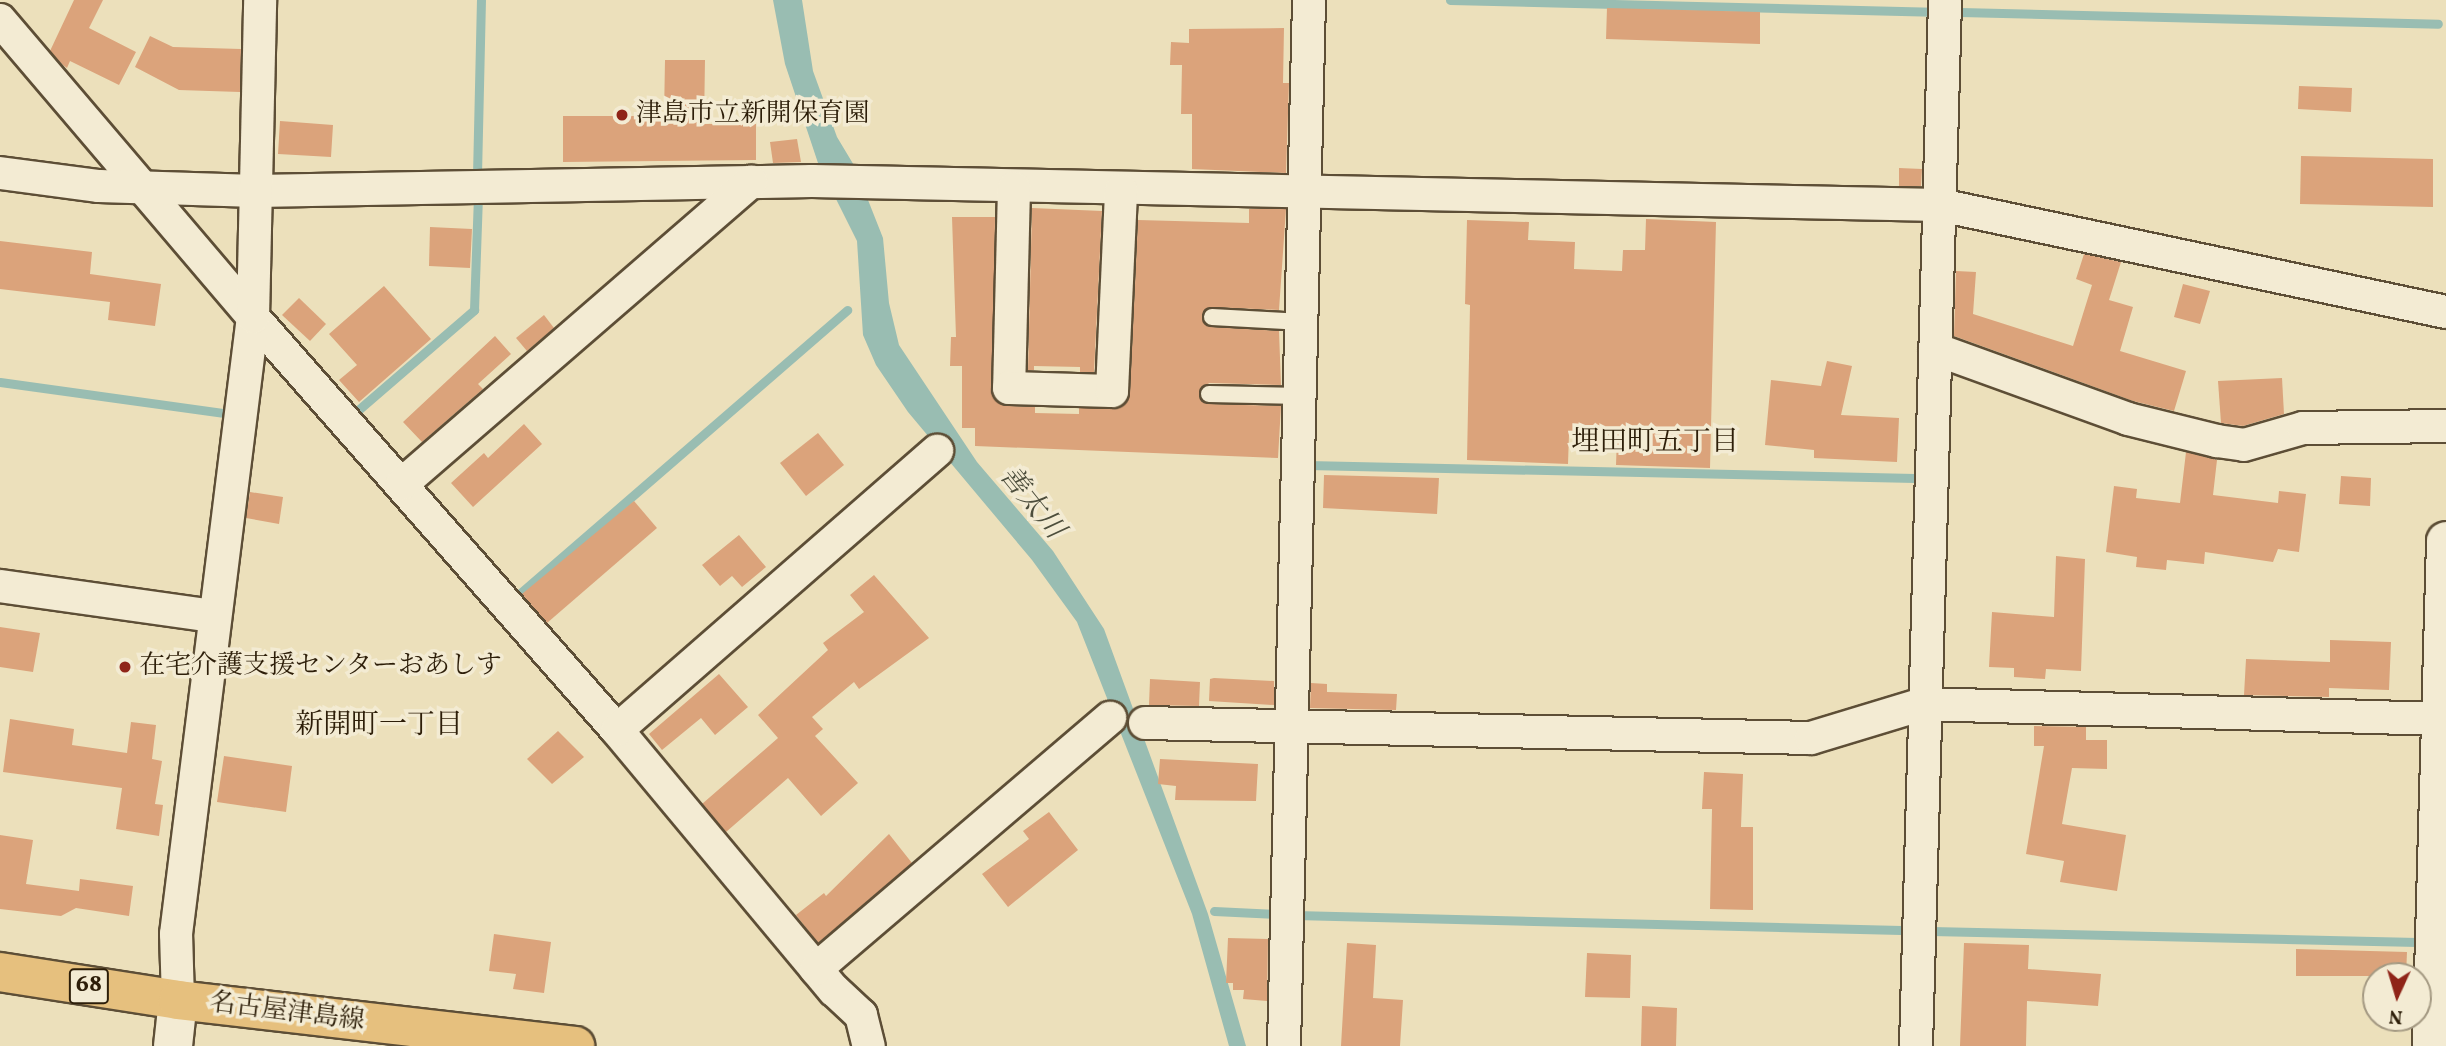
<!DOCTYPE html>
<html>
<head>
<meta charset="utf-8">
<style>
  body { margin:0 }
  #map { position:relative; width:2446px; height:1046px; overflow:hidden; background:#ece0bb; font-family:Vollkorn,"Noto Serif JP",serif }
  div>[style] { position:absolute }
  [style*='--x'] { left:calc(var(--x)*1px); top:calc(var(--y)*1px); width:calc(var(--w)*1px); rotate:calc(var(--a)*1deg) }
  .water>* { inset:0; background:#99bdb2 }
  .stream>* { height:9px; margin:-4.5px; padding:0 4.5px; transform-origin:4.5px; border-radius:4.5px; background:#99bdb2 }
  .building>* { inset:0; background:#dba37b }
  .roads { filter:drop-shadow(2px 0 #5d4e36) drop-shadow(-2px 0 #5d4e36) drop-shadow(0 2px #5d4e36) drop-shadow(0 -2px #5d4e36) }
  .lane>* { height:16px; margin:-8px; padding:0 8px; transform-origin:8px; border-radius:8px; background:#f3ebd3 }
  .street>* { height:32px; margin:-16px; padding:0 16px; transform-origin:16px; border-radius:16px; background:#f3ebd3 }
  .secondary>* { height:38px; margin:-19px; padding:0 19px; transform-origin:19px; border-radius:19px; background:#f3ebd3 }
  .primary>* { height:38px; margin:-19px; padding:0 19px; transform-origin:19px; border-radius:19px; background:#e6c07e }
  .dots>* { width:19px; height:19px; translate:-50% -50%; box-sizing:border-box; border:4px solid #f3ebd3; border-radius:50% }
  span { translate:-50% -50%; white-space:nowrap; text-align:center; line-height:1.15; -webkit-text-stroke:7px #f3ebd3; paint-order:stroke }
  .shield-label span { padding:2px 5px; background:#f3ebd3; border:2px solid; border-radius:5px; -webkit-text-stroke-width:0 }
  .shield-label { font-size:24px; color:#2d1e09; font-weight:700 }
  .poi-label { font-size:26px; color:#2d1e09 }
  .left { translate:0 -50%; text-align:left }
  .street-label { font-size:26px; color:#2d1e09 }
  .neighbourhood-label { font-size:28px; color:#2d1e09 }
  .water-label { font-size:28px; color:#4d4e3c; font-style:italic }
  .north { position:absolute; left:2362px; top:962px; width:70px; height:70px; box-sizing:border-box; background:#f3ebd3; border:2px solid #a49982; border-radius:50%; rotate:184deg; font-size:19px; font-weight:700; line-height:28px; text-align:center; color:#2d1e09 }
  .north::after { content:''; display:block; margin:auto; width:24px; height:32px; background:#8f2418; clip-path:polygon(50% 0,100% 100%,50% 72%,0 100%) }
</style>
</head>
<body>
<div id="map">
  <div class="water">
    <div style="clip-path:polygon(773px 0,802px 0,813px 71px,837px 137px,855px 167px,883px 238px,889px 303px,899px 345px,977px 462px,1053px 551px,1104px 629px,1208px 914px,1246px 1046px,1229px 1046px,1192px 914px,1077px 622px,1032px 560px,908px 412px,876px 365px,863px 335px,857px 241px,818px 163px,785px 64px)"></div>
  </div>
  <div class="stream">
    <div style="--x:1450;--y:0;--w:482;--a:1.4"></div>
    <div style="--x:1960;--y:12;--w:478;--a:1.4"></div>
    <div style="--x:477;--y:175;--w:175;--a:-88.7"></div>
    <div style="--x:0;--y:382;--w:232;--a:7.9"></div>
    <div style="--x:357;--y:411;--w:155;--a:-40.8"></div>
    <div style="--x:474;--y:310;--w:112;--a:-88"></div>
    <div style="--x:1307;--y:465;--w:608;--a:1.22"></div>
    <div style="--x:517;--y:596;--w:437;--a:-40.9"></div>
    <div style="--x:1214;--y:911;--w:62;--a:2.8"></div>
    <div style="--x:1295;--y:915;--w:606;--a:1.42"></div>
    <div style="--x:1931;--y:931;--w:486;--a:1.3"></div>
  </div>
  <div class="building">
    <div style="clip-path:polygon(74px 0,103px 0,89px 28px,136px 52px,119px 85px,70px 61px,67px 68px,63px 65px,50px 51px)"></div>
    <div style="clip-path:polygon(1607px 8px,1760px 12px,1760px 44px,1606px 39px)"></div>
    <div style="clip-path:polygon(1284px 28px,1283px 83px,1289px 83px,1286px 173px,1192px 169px,1192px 114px,1181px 114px,1182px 65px,1170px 65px,1171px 42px,1189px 43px,1189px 29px)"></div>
    <div style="clip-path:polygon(150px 36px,173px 47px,241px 49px,240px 92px,179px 90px,135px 67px)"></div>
    <div style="clip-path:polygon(665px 60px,705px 60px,704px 124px,756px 124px,756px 160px,563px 162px,563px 116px,664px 116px)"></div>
    <div style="clip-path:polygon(2299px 86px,2352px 88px,2351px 112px,2298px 109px)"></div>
    <div style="clip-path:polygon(280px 121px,333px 125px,331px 157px,278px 154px)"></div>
    <div style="clip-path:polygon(797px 139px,801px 162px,773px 163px,770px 142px)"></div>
    <div style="clip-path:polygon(2301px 156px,2433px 159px,2433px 207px,2300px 204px)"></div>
    <div style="clip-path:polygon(1899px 168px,1922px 169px,1921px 186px,1899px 186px)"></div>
    <div style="clip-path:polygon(1032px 208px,1102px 211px,1094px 372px,1080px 372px,1080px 367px,1034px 366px,1034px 370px,1028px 370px)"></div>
    <div style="clip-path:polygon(1249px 209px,1286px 209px,1279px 310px,1212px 307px,1202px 317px,1211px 327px,1279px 331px,1281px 385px,1209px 383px,1199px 394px,1209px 404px,1281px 406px,1278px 458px,975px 446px,975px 428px,962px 428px,962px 366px,950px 366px,951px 337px,956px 337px,952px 217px,995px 217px,993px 397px,1008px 406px,1035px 407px,1035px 413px,1079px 414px,1079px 408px,1120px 407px,1130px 392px,1138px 220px,1249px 223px)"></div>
    <div style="clip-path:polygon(1646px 219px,1716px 222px,1710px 468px,1616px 465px,1617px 436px,1569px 434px,1568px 464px,1467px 460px,1470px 305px,1465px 304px,1467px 220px,1529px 222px,1528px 240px,1575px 242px,1574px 269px,1622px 271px,1623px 250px,1645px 250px)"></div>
    <div style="clip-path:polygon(430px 227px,472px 229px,470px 268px,429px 266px)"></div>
    <div style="clip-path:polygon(0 241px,92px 252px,90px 274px,161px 284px,155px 326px,108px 320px,110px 302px,0 289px)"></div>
    <div style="clip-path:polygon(2084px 254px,2121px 262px,2109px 300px,2133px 307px,2120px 351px,2186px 371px,2174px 411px,2133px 401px,1954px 336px,1956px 271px,1976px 272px,1973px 314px,2073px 346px,2092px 285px,2076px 279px)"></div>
    <div style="clip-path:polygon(2183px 284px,2210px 291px,2200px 324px,2174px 317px)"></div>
    <div style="clip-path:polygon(384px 286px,431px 339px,359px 402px,339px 380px,357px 365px,329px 334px)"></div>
    <div style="clip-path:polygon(299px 298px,326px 324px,310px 341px,282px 315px)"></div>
    <div style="clip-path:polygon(544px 315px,554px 328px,527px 351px,516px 338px)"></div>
    <div style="clip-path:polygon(495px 336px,511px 354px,478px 384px,483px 389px,422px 442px,403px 422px)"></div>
    <div style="clip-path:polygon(1827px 361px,1852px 366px,1841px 415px,1899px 418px,1897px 462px,1814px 458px,1814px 450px,1765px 445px,1771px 380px,1821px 386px)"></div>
    <div style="clip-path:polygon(2282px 378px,2284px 414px,2243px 426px,2221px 423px,2218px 381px)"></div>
    <div style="clip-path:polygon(524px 424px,542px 444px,473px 507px,451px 483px,484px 453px,488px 458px)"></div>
    <div style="clip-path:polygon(818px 433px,844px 465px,806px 496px,780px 463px)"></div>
    <div style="clip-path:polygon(2186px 452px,2217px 460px,2213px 495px,2278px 503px,2279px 491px,2306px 494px,2299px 552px,2278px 549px,2273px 562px,2205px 552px,2204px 564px,2167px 560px,2166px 570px,2136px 567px,2137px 557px,2106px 552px,2114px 486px,2137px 489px,2136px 498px,2180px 503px)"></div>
    <div style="clip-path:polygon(1324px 475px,1439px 478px,1437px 514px,1323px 508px)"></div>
    <div style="clip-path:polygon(2341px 476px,2371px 478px,2370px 506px,2339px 504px)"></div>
    <div style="clip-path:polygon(250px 492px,283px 497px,279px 524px,246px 518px)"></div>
    <div style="clip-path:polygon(634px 501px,657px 528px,547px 623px,522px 594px)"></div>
    <div style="clip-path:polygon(739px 535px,766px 567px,742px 587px,732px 576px,720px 586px,702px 565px)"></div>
    <div style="clip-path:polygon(2056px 556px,2085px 559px,2081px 671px,2046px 669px,2045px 679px,2014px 677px,2014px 668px,1989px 667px,1992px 612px,2054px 617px)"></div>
    <div style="clip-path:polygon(874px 575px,929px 638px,859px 689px,854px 682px,812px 717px,823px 729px,815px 736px,858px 783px,821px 816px,788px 778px,726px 832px,702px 804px,778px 738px,758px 715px,828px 650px,823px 643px,864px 612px,850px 595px)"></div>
    <div style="clip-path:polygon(0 627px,40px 633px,33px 672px,0 667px)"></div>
    <div style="clip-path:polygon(2330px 640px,2391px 642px,2389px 690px,2329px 688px,2329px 697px,2244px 695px,2246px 659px,2330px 662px)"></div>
    <div style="clip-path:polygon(719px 674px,748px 707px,715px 735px,701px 718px,662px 750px,649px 734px)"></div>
    <div style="clip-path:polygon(1214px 678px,1274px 681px,1274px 705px,1209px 701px,1210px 679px)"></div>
    <div style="clip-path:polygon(1150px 679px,1200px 682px,1199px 706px,1149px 705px)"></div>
    <div style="clip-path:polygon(1311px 683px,1327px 684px,1327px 692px,1397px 694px,1396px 710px,1310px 708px)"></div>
    <div style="clip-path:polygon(10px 719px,74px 729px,72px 745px,127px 753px,131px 722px,156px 725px,152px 759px,162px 761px,155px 804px,163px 805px,159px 836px,116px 829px,122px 788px,3px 772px)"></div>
    <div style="clip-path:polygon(2034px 726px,2086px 727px,2086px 740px,2107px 740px,2107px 769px,2072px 768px,2062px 824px,2126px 835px,2117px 891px,2060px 882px,2064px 861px,2026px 854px,2044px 746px,2034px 746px)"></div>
    <div style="clip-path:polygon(558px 731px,584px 757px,552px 784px,527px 759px)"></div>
    <div style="clip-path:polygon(224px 756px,292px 766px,286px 812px,217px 802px)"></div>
    <div style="clip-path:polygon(1160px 759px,1258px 764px,1256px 801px,1175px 800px,1176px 786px,1158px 784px)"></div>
    <div style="clip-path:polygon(1704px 772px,1743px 774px,1741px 827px,1753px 827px,1753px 910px,1710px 909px,1712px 809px,1702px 809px)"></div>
    <div style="clip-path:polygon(1049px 812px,1078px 850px,1008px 907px,982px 874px,1029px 839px,1023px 831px)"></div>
    <div style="clip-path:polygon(889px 834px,912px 863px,818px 943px,796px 915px,824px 893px,826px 896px)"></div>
    <div style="clip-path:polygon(0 835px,33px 840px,26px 884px,79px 891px,80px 879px,133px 886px,129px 916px,76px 908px,61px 916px,0 909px)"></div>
    <div style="clip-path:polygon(494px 934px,551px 942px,544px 993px,513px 989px,516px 974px,489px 971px)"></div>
    <div style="clip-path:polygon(1228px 938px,1268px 939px,1267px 1001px,1243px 999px,1244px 990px,1233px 990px,1233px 983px,1226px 983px)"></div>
    <div style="clip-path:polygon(1347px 943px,1376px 945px,1373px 998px,1403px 1000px,1400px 1046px,1341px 1046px)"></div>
    <div style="clip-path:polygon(1964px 943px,2029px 945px,2028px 969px,2101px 974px,2098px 1006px,2027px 1001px,2026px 1046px,1960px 1046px)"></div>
    <div style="clip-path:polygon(2296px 949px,2407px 952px,2406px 976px,2296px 976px)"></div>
    <div style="clip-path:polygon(1587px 953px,1631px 955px,1630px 998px,1585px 997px)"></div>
    <div style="clip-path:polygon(1642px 1006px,1677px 1008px,1676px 1046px,1641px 1046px)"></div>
  </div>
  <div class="roads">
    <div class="lane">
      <div style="--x:1212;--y:317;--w:91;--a:3.1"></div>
      <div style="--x:1209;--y:394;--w:92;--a:1.2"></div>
    </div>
    <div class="street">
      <div style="--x:0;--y:20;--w:390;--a:49.6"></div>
      <div style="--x:253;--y:317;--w:551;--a:48.61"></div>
      <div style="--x:617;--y:730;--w:339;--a:50.2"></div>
      <div style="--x:834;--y:990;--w:37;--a:43"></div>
      <div style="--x:861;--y:1015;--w:32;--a:76"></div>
      <div style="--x:0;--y:173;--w:100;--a:7.5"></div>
      <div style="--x:99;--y:186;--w:157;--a:1.8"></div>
      <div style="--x:256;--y:191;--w:556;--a:-1.03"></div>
      <div style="--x:812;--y:181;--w:1128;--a:1.22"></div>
      <div style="--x:1940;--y:205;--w:517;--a:11.94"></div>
      <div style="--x:1014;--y:188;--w:200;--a:91.4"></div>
      <div style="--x:1009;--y:388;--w:103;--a:1.7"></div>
      <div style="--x:1112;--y:391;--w:201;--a:-87.4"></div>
      <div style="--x:1935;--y:349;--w:205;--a:19.9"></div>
      <div style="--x:2128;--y:419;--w:92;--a:13.9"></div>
      <div style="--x:2217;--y:441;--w:27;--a:8"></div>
      <div style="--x:2244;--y:445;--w:61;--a:-16.1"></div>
      <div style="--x:2303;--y:428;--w:143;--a:-0.8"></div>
      <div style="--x:402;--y:484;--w:462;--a:-40.9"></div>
      <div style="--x:0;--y:586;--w:216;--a:8"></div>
      <div style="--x:1145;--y:723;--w:666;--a:1.29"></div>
      <div style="--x:1811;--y:738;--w:117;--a:-16.9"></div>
      <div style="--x:1923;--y:704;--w:518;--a:1.66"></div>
      <div style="--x:617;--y:730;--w:425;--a:-41.1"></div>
      <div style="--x:816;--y:969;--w:387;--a:-40.5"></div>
      <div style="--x:178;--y:1000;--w:66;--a:-91.7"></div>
      <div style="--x:176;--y:934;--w:622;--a:-82.89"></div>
      <div style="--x:253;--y:317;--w:317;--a:-88.7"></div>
      <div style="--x:1284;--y:1046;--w:1046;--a:-88.63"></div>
      <div style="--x:1916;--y:1046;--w:1046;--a:-88.41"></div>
    </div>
    <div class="secondary">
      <div style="--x:173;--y:1046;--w:46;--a:-83.8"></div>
      <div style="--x:2432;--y:1046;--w:505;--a:-88.41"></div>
    </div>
    <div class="primary">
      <div style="--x:0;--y:972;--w:180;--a:8.9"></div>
      <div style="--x:178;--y:1000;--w:400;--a:6.6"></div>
    </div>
  </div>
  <div class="dots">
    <div style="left:622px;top:115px;background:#8f2418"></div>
    <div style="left:125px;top:667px;background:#8f2418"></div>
  </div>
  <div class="shield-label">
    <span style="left:89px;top:986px">68</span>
  </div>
  <div class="poi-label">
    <span class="left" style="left:636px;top:115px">津島市立新開保育園</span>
    <span class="left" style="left:139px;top:667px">在宅介護支援センターおあしす</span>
  </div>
  <div class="street-label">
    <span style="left:287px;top:1013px;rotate:7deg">名古屋津島線</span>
  </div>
  <div class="neighbourhood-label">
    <span style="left:1655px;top:443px">埋田町五丁目</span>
    <span style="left:379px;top:726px">新開町一丁目</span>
  </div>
  <div class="water-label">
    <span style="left:1031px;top:503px;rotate:51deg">善太川</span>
  </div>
  <div class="north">N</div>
</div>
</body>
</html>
